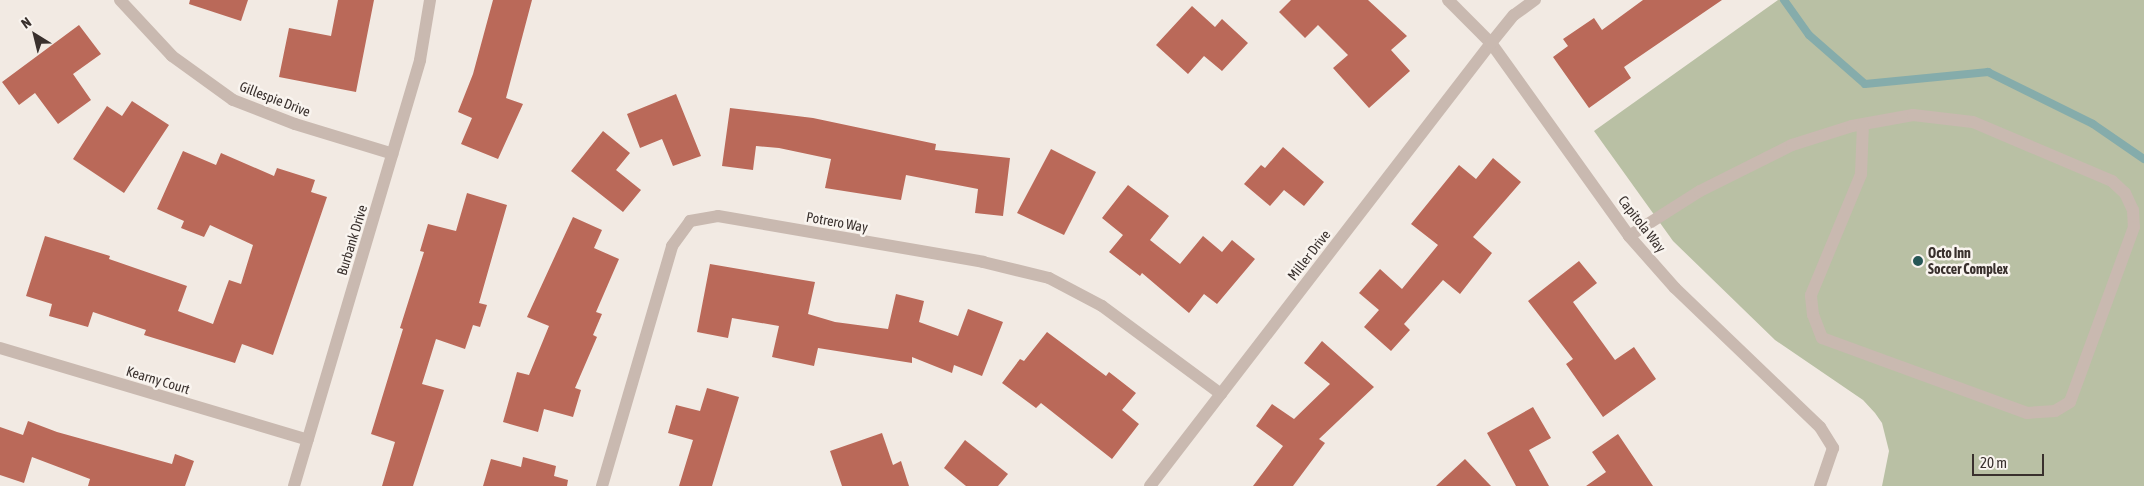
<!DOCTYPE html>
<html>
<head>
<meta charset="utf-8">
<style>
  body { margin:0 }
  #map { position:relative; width:2144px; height:486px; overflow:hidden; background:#f2eae3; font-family:"Asap Condensed",sans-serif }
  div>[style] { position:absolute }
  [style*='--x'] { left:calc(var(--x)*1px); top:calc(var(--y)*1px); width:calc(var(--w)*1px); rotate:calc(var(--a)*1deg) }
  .green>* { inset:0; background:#b9c0a4 }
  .stream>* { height:8px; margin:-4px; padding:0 4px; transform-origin:4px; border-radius:4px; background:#85acab }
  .building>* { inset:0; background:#ba6959 }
  .minor>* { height:12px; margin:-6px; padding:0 6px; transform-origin:6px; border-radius:6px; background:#c9b9b0 }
  .dots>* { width:14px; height:14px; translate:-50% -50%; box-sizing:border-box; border:2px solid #f9f4ef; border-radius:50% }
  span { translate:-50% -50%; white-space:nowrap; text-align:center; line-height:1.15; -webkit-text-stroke:5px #f9f4ef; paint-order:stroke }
  .street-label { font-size:14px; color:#39302d }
  .poi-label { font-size:14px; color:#39302d; font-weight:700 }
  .left { translate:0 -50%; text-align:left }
  .north { position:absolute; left:10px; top:10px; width:50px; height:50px; -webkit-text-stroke:4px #f9f4ef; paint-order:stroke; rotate:324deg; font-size:14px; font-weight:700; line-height:20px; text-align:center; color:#39302d }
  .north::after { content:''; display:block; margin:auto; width:18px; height:22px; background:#39302d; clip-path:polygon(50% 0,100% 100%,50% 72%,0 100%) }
  .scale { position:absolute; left:1972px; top:454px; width:72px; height:22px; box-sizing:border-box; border:2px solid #39302d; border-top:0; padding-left:6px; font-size:15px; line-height:18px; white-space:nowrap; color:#39302d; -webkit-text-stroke:4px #f9f4ef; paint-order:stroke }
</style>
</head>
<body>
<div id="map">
  <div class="green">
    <div style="clip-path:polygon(1778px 0,2144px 0,2144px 486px,1882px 486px,1889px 451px,1882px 423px,1875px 413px,1863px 400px,1775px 340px,1673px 241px,1594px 131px)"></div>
  </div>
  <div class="stream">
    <div style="--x:1784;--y:0;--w:43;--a:54.5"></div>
    <div style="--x:1809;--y:35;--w:74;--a:41.2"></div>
    <div style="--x:1865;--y:84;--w:124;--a:-5.6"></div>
    <div style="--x:1988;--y:72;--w:117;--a:26.3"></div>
    <div style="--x:2093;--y:124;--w:62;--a:34.5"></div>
  </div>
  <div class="building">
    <div style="clip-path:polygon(190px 0,248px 0,241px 21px,189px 4px)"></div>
    <div style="clip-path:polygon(338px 0,374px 0,356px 92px,279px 77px,289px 28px,331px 36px)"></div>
    <div style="clip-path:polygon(493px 0,532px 0,506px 98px,523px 104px,498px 159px,461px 144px,472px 118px,458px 112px,473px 74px)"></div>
    <div style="clip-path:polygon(1291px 0,1368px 0,1407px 36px,1391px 50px,1410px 71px,1369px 108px,1333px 68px,1348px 55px,1318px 25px,1305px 38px,1279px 12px)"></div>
    <div style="clip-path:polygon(1643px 0,1722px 0,1624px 67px,1631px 78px,1589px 108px,1553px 57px,1568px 46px,1563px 39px,1594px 18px,1602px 30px)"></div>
    <div style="clip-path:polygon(1192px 6px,1215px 27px,1222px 19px,1248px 43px,1222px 71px,1204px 56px,1188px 74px,1156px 45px)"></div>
    <div style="clip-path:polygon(79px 25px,101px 54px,73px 74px,91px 100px,58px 124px,35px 93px,19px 105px,2px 82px)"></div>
    <div style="clip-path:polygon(676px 94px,701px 156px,673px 166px,662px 139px,640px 148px,627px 114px)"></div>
    <div style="clip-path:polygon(132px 101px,169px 125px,124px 193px,73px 159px,107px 106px,122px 116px)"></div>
    <div style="clip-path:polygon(730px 108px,813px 118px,936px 144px,935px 150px,1010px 158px,1003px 216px,975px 213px,978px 189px,906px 175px,901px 200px,825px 188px,831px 159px,779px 148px,756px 146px,753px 170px,722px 166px)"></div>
    <div style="clip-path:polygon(603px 131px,630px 153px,616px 170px,641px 190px,623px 212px,571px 171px)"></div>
    <div style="clip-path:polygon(1283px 147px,1324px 182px,1304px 206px,1284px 190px,1270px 206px,1244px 184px,1261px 165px,1265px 168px)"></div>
    <div style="clip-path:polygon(1051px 149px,1096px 172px,1064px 235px,1017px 213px)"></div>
    <div style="clip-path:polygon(183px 151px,216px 165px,221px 153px,274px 176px,277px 168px,315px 180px,311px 192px,327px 197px,273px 355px,242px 344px,235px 363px,144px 335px,146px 330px,93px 312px,88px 327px,49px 316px,52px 304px,26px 296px,45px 236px,110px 256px,109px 259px,187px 286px,178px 311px,213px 324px,229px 280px,241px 284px,253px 245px,210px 225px,204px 237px,181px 228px,184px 221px,157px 209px)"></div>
    <div style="clip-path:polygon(1493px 158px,1521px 182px,1473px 237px,1492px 253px,1460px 294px,1443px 280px,1404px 324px,1410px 330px,1391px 351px,1364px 327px,1379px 310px,1359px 293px,1380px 269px,1402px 289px,1438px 245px,1411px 224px,1459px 165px,1476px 179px)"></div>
    <div style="clip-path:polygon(1128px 185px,1169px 216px,1150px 240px,1180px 264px,1203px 236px,1222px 252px,1232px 240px,1255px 259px,1217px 304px,1204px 294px,1189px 313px,1142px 273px,1140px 276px,1109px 252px,1123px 235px,1102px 218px)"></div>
    <div style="clip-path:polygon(467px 193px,507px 205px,479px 303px,487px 305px,480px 327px,473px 325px,465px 349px,436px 339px,422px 384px,444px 390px,413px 486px,382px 486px,395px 442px,371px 434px,403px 329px,400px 328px,424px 252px,420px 251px,428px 224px,456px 231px)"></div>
    <div style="clip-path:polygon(573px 217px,602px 230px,594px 248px,619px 259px,596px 312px,602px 314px,593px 335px,597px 337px,575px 388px,581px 390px,573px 417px,544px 409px,538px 432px,503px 422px,517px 372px,529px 375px,549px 326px,527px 317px)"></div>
    <div style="clip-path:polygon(1579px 261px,1597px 283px,1573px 302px,1615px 360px,1634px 347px,1656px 379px,1603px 417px,1566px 364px,1573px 359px,1528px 301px)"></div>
    <div style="clip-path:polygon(710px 264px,815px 282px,808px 314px,835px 322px,888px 329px,896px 294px,924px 301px,919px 322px,958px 336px,968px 309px,1003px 322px,982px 376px,954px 365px,952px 373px,912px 357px,912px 363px,818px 348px,814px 366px,772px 357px,779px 326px,732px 318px,728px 338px,697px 332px)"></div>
    <div style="clip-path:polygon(1047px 332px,1106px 376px,1109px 372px,1136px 393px,1122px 410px,1139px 424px,1112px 459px,1041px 403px,1036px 408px,1002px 383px,1020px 359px,1024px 361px)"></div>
    <div style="clip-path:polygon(1322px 341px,1374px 387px,1319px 439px,1325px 443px,1293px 486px,1253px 486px,1283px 446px,1256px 426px,1272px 404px,1294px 419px,1330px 384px,1304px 363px)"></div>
    <div style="clip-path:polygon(707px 388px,739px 397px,712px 486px,679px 486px,693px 440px,668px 433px,676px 405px,700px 411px)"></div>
    <div style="clip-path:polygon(1533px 407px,1551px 438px,1529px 450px,1549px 486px,1516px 486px,1487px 433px)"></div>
    <div style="clip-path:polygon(28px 421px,57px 432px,172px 464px,175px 454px,194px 461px,185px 486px,88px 486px,90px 479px,32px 457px,24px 483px,0 475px,0 427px,23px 435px)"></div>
    <div style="clip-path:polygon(882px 433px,893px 465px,901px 461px,909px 486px,842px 486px,830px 451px)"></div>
    <div style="clip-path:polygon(1618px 434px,1653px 486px,1586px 486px,1606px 472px,1592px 452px)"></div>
    <div style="clip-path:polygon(965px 440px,1008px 474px,998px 486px,966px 486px,944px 468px)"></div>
    <div style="clip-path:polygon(523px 457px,556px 466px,554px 476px,568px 480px,567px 486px,483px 486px,491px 459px,521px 467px)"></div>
    <div style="clip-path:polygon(1465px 459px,1491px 486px,1436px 486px)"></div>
  </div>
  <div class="minor">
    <div style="--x:120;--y:0;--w:76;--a:47.1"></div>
    <div style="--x:172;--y:56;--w:75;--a:35.8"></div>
    <div style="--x:233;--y:100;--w:66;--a:21.2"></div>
    <div style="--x:295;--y:124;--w:102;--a:17"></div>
    <div style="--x:1448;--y:0;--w:61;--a:45"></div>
    <div style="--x:1491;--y:43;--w:237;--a:54.4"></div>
    <div style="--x:1629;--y:236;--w:69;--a:48.5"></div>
    <div style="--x:1675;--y:288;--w:201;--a:43.8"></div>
    <div style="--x:1820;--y:427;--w:25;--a:58"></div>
    <div style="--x:1833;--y:448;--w:40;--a:108.9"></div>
    <div style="--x:1629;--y:236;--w:84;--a:-32.4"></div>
    <div style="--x:1700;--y:191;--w:103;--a:-26.6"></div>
    <div style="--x:1792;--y:145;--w:63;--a:-17.6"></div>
    <div style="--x:1852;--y:126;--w:62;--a:-10.2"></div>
    <div style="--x:1913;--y:115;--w:60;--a:6.7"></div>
    <div style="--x:1973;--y:122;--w:151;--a:23"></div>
    <div style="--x:2112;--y:181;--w:18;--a:43"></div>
    <div style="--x:2125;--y:193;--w:19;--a:65"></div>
    <div style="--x:2133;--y:210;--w:17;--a:87"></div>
    <div style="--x:2134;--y:227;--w:186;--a:110.1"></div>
    <div style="--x:2070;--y:402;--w:17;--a:149"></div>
    <div style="--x:2055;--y:411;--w:28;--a:176"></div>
    <div style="--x:2027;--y:413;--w:218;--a:-159.9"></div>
    <div style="--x:1822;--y:338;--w:25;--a:-111"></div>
    <div style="--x:1813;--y:315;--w:20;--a:-96"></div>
    <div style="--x:1811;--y:295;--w:131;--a:-67.5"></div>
    <div style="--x:1861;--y:174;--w:50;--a:-87.7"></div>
    <div style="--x:0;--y:348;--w:321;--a:16.6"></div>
    <div style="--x:294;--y:486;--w:444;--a:-73.5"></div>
    <div style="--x:420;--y:60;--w:61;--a:-80.5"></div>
    <div style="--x:602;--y:486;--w:250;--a:-73.7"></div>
    <div style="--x:672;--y:246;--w:31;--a:-54"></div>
    <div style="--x:690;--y:221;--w:28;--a:-10"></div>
    <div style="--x:718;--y:216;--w:269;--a:9.8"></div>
    <div style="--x:983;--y:262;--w:68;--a:13.6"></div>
    <div style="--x:1049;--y:278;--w:60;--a:27.8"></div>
    <div style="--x:1102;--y:306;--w:148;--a:36.5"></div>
    <div style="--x:1150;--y:486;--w:559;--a:-52.41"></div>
    <div style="--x:1491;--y:43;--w:36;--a:-51"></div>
    <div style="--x:1514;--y:15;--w:26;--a:-36"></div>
  </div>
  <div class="dots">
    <div style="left:1918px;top:261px;background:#265756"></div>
  </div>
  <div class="street-label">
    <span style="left:275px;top:99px;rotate:21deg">Gillespie Drive</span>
    <span style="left:837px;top:222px;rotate:10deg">Potrero Way</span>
    <span style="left:1642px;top:224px;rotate:52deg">Capitola Way</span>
    <span style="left:352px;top:240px;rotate:-73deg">Burbank Drive</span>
    <span style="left:1309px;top:255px;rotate:-52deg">Miller Drive</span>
    <span style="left:158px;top:380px;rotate:17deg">Kearny Court</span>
  </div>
  <div class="poi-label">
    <span class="left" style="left:1928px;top:261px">Octo Inn<br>Soccer Complex</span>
  </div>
  <div class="north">N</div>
  <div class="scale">20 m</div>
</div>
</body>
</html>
